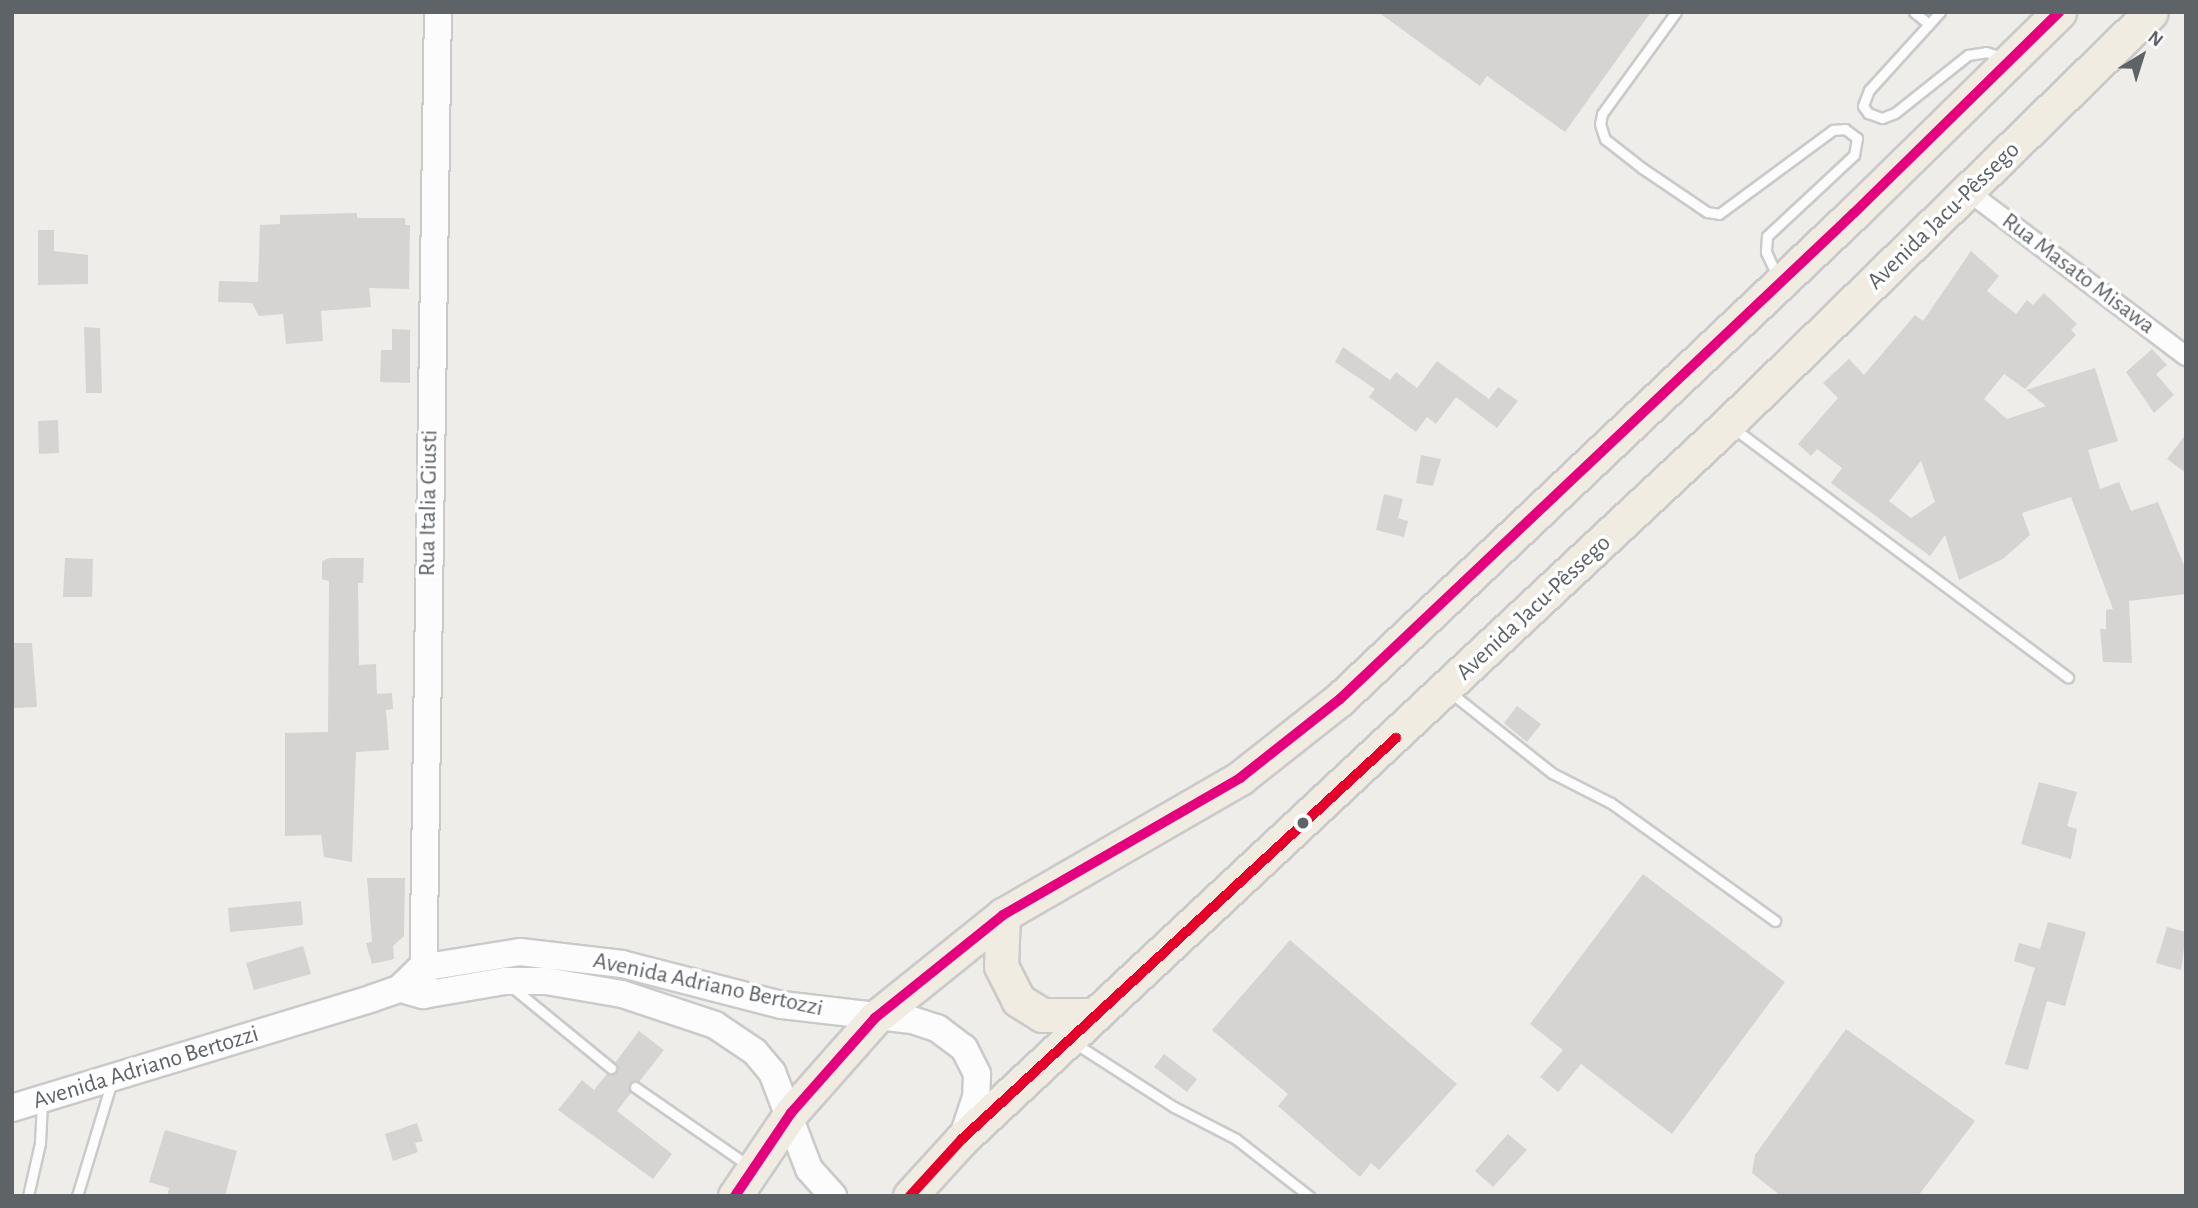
<!DOCTYPE html>
<html>
<head>
<meta charset="utf-8">
<style>
  body { margin:0 }
  #map { position:relative; width:2198px; height:1208px; overflow:hidden; background:#efede9; font-family:"Alegreya Sans",sans-serif }
  div>[style] { position:absolute }
  [style*='--x'] { left:calc(var(--x)*1px); top:calc(var(--y)*1px); width:calc(var(--w)*1px); rotate:calc(var(--a)*1deg) }
  .building>* { inset:0; background:#d5d4d2 }
  .roads { filter:drop-shadow(2px 0 #cacaca) drop-shadow(-2px 0 #cacaca) drop-shadow(0 2px #cacaca) drop-shadow(0 -2px #cacaca) }
  .lane>* { height:9px; margin:-4.5px; padding:0 4.5px; transform-origin:4.5px; border-radius:4.5px; background:#fdfcfc }
  .street>* { height:18px; margin:-9px; padding:0 9px; transform-origin:9px; border-radius:9px; background:#fdfcfc }
  .secondary>* { height:26px; margin:-13px; padding:0 13px; transform-origin:13px; border-radius:13px; background:#fdfcfc }
  .highway>* { height:33px; margin:-16.5px; padding:0 16.5px; transform-origin:16.5px; border-radius:16.5px; background:#f1ece2 }
  .bus-1>* { height:10px; margin:-5px; padding:0 5px; transform-origin:5px; border-radius:5px; background:#e4002b }
  .bus-2>* { height:10px; margin:-5px; padding:0 5px; transform-origin:5px; border-radius:5px; background:#e5007d }
  .dots>* { width:19px; height:19px; translate:-50% -50%; box-sizing:border-box; border:4px solid #fff; border-radius:50% }
  span { translate:-50% -50%; white-space:nowrap; text-align:center; line-height:1.15; -webkit-text-stroke:7px #fff; paint-order:stroke }
  .street-label { font-size:24px; color:#5e6368 }
  .frame { position:absolute; inset:0; border:14px solid #5e6368; pointer-events:none }
  .north { position:absolute; left:2107px; top:21px; width:70px; height:70px; -webkit-text-stroke:5px #fff; paint-order:stroke; rotate:38deg; font-size:19px; font-weight:700; line-height:28px; text-align:center; color:#5e6368 }
  .north::after { content:''; display:block; margin:auto; width:24px; height:32px; background:#5e6368; clip-path:polygon(50% 0,100% 100%,50% 72%,0 100%) }
</style>
</head>
<body>
<div id="map">
  <div class="building">
    <div style="clip-path:polygon(1378px 12px,1651px 12px,1565px 132px,1487px 76px,1480px 86px)"></div>
    <div style="clip-path:polygon(357px 213px,357px 218px,405px 218px,405px 225px,410px 225px,409px 289px,369px 288px,371px 307px,321px 311px,323px 341px,286px 344px,283px 314px,259px 316px,252px 303px,218px 302px,219px 281px,258px 282px,260px 225px,280px 224px,280px 215px)"></div>
    <div style="clip-path:polygon(38px 230px,54px 230px,54px 251px,88px 255px,88px 284px,38px 285px)"></div>
    <div style="clip-path:polygon(evenodd,1971px 251px,1999px 276px,1987px 291px,2016px 314px,2027px 300px,2033px 305px,2044px 293px,2077px 324px,2071px 330px,2076px 335px,2025px 389px,2004px 374px,1984px 399px,2007px 419px,2046px 406px,2026px 390px,2095px 368px,2118px 441px,2088px 450px,2100px 489px,2119px 482px,2131px 511px,2158px 502px,2186px 570px,2186px 594px,2129px 601px,2132px 663px,2103px 662px,2100px 629px,2106px 629px,2106px 610px,2113px 609px,2071px 497px,2022px 513px,2030px 535px,2003px 559px,1959px 580px,1945px 535px,1930px 556px,1831px 483px,1842px 468px,1817px 449px,1811px 456px,1798px 444px,1838px 398px,1823px 383px,1849px 359px,1864px 375px,1915px 315px,1923px 321px,1971px 251px,1921px 461px,1935px 502px,1911px 518px,1889px 501px,1921px 461px)"></div>
    <div style="clip-path:polygon(84px 327px,100px 328px,102px 393px,86px 393px)"></div>
    <div style="clip-path:polygon(392px 329px,410px 330px,410px 383px,380px 382px,381px 350px,392px 350px)"></div>
    <div style="clip-path:polygon(1343px 347px,1390px 380px,1396px 372px,1417px 388px,1437px 361px,1489px 399px,1498px 387px,1518px 401px,1497px 428px,1456px 397px,1436px 424px,1427px 417px,1416px 432px,1369px 397px,1375px 389px,1335px 362px)"></div>
    <div style="clip-path:polygon(2152px 349px,2167px 365px,2156px 374px,2174px 395px,2154px 413px,2126px 372px)"></div>
    <div style="clip-path:polygon(58px 420px,59px 453px,39px 454px,38px 421px)"></div>
    <div style="clip-path:polygon(2186px 434px,2186px 473px,2167px 459px)"></div>
    <div style="clip-path:polygon(1421px 455px,1441px 459px,1433px 486px,1416px 483px)"></div>
    <div style="clip-path:polygon(1384px 494px,1403px 499px,1398px 518px,1408px 521px,1404px 537px,1376px 530px)"></div>
    <div style="clip-path:polygon(65px 558px,93px 559px,92px 597px,63px 597px)"></div>
    <div style="clip-path:polygon(330px 558px,364px 558px,363px 583px,358px 583px,359px 665px,376px 664px,377px 694px,392px 693px,393px 709px,386px 710px,389px 750px,356px 752px,352px 862px,324px 857px,321px 835px,285px 836px,285px 733px,328px 732px,329px 581px,322px 579px,322px 561px)"></div>
    <div style="clip-path:polygon(12px 643px,32px 643px,37px 707px,12px 708px)"></div>
    <div style="clip-path:polygon(1517px 706px,1541px 724px,1527px 742px,1504px 723px)"></div>
    <div style="clip-path:polygon(2039px 782px,2077px 792px,2067px 826px,2077px 829px,2071px 859px,2021px 844px)"></div>
    <div style="clip-path:polygon(1643px 874px,1785px 982px,1672px 1134px,1581px 1064px,1558px 1092px,1540px 1077px,1563px 1050px,1530px 1024px)"></div>
    <div style="clip-path:polygon(367px 878px,405px 878px,404px 936px,393px 946px,394px 959px,372px 964px,366px 943px,372px 942px)"></div>
    <div style="clip-path:polygon(301px 901px,303px 925px,230px 932px,228px 908px)"></div>
    <div style="clip-path:polygon(2048px 922px,2086px 932px,2065px 1006px,2047px 1001px,2028px 1070px,2005px 1064px,2035px 968px,2014px 961px,2019px 943px,2040px 949px)"></div>
    <div style="clip-path:polygon(2167px 927px,2186px 932px,2181px 970px,2156px 963px)"></div>
    <div style="clip-path:polygon(1290px 940px,1457px 1084px,1379px 1170px,1371px 1163px,1360px 1177px,1278px 1106px,1288px 1094px,1212px 1030px)"></div>
    <div style="clip-path:polygon(303px 946px,311px 974px,254px 990px,246px 963px)"></div>
    <div style="clip-path:polygon(1846px 1029px,1975px 1121px,1918px 1196px,1781px 1196px,1752px 1173px,1755px 1155px)"></div>
    <div style="clip-path:polygon(639px 1031px,664px 1050px,639px 1082px,630px 1082px,631px 1093px,617px 1111px,672px 1154px,653px 1179px,558px 1110px,582px 1080px,594px 1090px,607px 1074px,616px 1073px,615px 1063px)"></div>
    <div style="clip-path:polygon(1164px 1054px,1197px 1079px,1187px 1092px,1154px 1067px)"></div>
    <div style="clip-path:polygon(417px 1123px,423px 1141px,415px 1143px,418px 1152px,393px 1161px,385px 1134px)"></div>
    <div style="clip-path:polygon(165px 1130px,237px 1151px,225px 1196px,167px 1196px,169px 1188px,149px 1182px)"></div>
    <div style="clip-path:polygon(1508px 1134px,1527px 1150px,1493px 1187px,1475px 1171px)"></div>
  </div>
  <div class="roads">
    <div class="lane">
      <div style="--x:1676;--y:12;--w:126;--a:126"></div>
      <div style="--x:1602;--y:114;--w:10;--a:101"></div>
      <div style="--x:1600;--y:124;--w:16;--a:72"></div>
      <div style="--x:1605;--y:139;--w:47;--a:38.1"></div>
      <div style="--x:1642;--y:168;--w:78;--a:34.1"></div>
      <div style="--x:1707;--y:212;--w:12;--a:9"></div>
      <div style="--x:1719;--y:214;--w:142;--a:-36.4"></div>
      <div style="--x:1833;--y:130;--w:12;--a:-5"></div>
      <div style="--x:1845;--y:129;--w:15;--a:37"></div>
      <div style="--x:1857;--y:138;--w:17;--a:100"></div>
      <div style="--x:1854;--y:155;--w:119;--a:137"></div>
      <div style="--x:1767;--y:236;--w:16;--a:94"></div>
      <div style="--x:1766;--y:252;--w:29;--a:65"></div>
      <div style="--x:1914;--y:12;--w:19;--a:39"></div>
      <div style="--x:1940;--y:12;--w:105;--a:132.3"></div>
      <div style="--x:1869;--y:90;--w:17;--a:111"></div>
      <div style="--x:1863;--y:106;--w:9;--a:54"></div>
      <div style="--x:1868;--y:113;--w:15;--a:20"></div>
      <div style="--x:1882;--y:118;--w:14;--a:-21"></div>
      <div style="--x:1895;--y:113;--w:93;--a:-38.5"></div>
      <div style="--x:1968;--y:55;--w:18;--a:-9"></div>
      <div style="--x:1986;--y:52;--w:17;--a:17"></div>
      <div style="--x:1732;--y:427;--w:419;--a:36.7"></div>
      <div style="--x:1451;--y:693;--w:129;--a:38.4"></div>
      <div style="--x:1552;--y:773;--w:66;--a:27"></div>
      <div style="--x:1611;--y:803;--w:202;--a:35.7"></div>
      <div style="--x:512;--y:987;--w:128;--a:39.3"></div>
      <div style="--x:1073;--y:1042;--w:120;--a:32.8"></div>
      <div style="--x:1174;--y:1107;--w:70;--a:27.3"></div>
      <div style="--x:1236;--y:1139;--w:93;--a:38"></div>
      <div style="--x:635;--y:1087;--w:139;--a:34.7"></div>
      <div style="--x:28;--y:1196;--w:54;--a:-77.2"></div>
      <div style="--x:40;--y:1143;--w:41;--a:-87.2"></div>
      <div style="--x:77;--y:1196;--w:120;--a:-73.1"></div>
    </div>
    <div class="street">
      <div style="--x:1969;--y:192;--w:272;--a:37.1"></div>
    </div>
    <div class="secondary">
      <div style="--x:408;--y:991;--w:16;--a:15"></div>
      <div style="--x:423;--y:995;--w:83;--a:-9.7"></div>
      <div style="--x:505;--y:981;--w:41;--a:0"></div>
      <div style="--x:546;--y:981;--w:77;--a:9.7"></div>
      <div style="--x:622;--y:994;--w:98;--a:18.4"></div>
      <div style="--x:715;--y:1025;--w:48;--a:34"></div>
      <div style="--x:755;--y:1052;--w:26;--a:50"></div>
      <div style="--x:772;--y:1072;--w:104;--a:69.1"></div>
      <div style="--x:809;--y:1169;--w:36;--a:48"></div>
      <div style="--x:423;--y:995;--w:983;--a:-89.13"></div>
      <div style="--x:12;--y:1108;--w:377;--a:-16.9"></div>
      <div style="--x:373;--y:998;--w:28;--a:-19"></div>
      <div style="--x:399;--y:989;--w:30;--a:-44"></div>
      <div style="--x:421;--y:968;--w:100;--a:-9.2"></div>
      <div style="--x:520;--y:952;--w:103;--a:6.7"></div>
      <div style="--x:622;--y:964;--w:165;--a:14.4"></div>
      <div style="--x:782;--y:1005;--w:131;--a:6.6"></div>
      <div style="--x:912;--y:1020;--w:26;--a:18"></div>
      <div style="--x:937;--y:1028;--w:34;--a:37"></div>
      <div style="--x:964;--y:1048;--w:29;--a:63"></div>
      <div style="--x:977;--y:1074;--w:23;--a:92"></div>
      <div style="--x:976;--y:1097;--w:44;--a:108.4"></div>
    </div>
    <div class="highway">
      <div style="--x:1003;--y:915;--w:51;--a:92.2"></div>
      <div style="--x:1001;--y:966;--w:38;--a:63"></div>
      <div style="--x:1018;--y:1000;--w:28;--a:32"></div>
      <div style="--x:1042;--y:1015;--w:53;--a:0"></div>
      <div style="--x:735;--y:1196;--w:100;--a:-56"></div>
      <div style="--x:791;--y:1113;--w:127;--a:-48.5"></div>
      <div style="--x:875;--y:1018;--w:164;--a:-38.8"></div>
      <div style="--x:1003;--y:915;--w:274;--a:-30"></div>
      <div style="--x:1240;--y:778;--w:127;--a:-38.3"></div>
      <div style="--x:1340;--y:699;--w:707;--a:-43.4"></div>
      <div style="--x:1854;--y:213;--w:287;--a:-44.4"></div>
      <div style="--x:910;--y:1196;--w:77;--a:-47.6"></div>
      <div style="--x:962;--y:1139;--w:1048;--a:-43.03"></div>
      <div style="--x:1728;--y:424;--w:590;--a:-44.25"></div>
    </div>
  </div>
  <div class="bus-1">
    <div style="--x:910;--y:1196;--w:77;--a:-47.6"></div>
    <div style="--x:962;--y:1139;--w:591;--a:-42.74"></div>
  </div>
  <div class="bus-2">
    <div style="--x:735;--y:1196;--w:100;--a:-56"></div>
    <div style="--x:791;--y:1113;--w:127;--a:-48.5"></div>
    <div style="--x:875;--y:1018;--w:164;--a:-38.8"></div>
    <div style="--x:1003;--y:915;--w:274;--a:-30"></div>
    <div style="--x:1240;--y:778;--w:127;--a:-38.3"></div>
    <div style="--x:1340;--y:699;--w:707;--a:-43.4"></div>
    <div style="--x:1854;--y:213;--w:287;--a:-44.4"></div>
  </div>
  <div class="dots">
    <div style="left:1303px;top:823px;background:#5e6368"></div>
  </div>
  <div class="street-label">
    <span style="left:1944px;top:216px;rotate:-44deg">Avenida Jacu-Pêssego</span>
    <span style="left:2078px;top:274px;rotate:37deg">Rua Masato Misawa</span>
    <span style="left:429px;top:503px;rotate:-89deg">Rua Italia Giusti</span>
    <span style="left:1534px;top:608px;rotate:-43deg">Avenida Jacu-Pêssego</span>
    <span style="left:708px;top:985px;rotate:12deg">Avenida Adriano Bertozzi</span>
    <span style="left:146px;top:1068px;rotate:-17deg">Avenida Adriano Bertozzi</span>
  </div>
  <div class="frame"></div>
  <div class="north">N</div>
</div>
</body>
</html>
